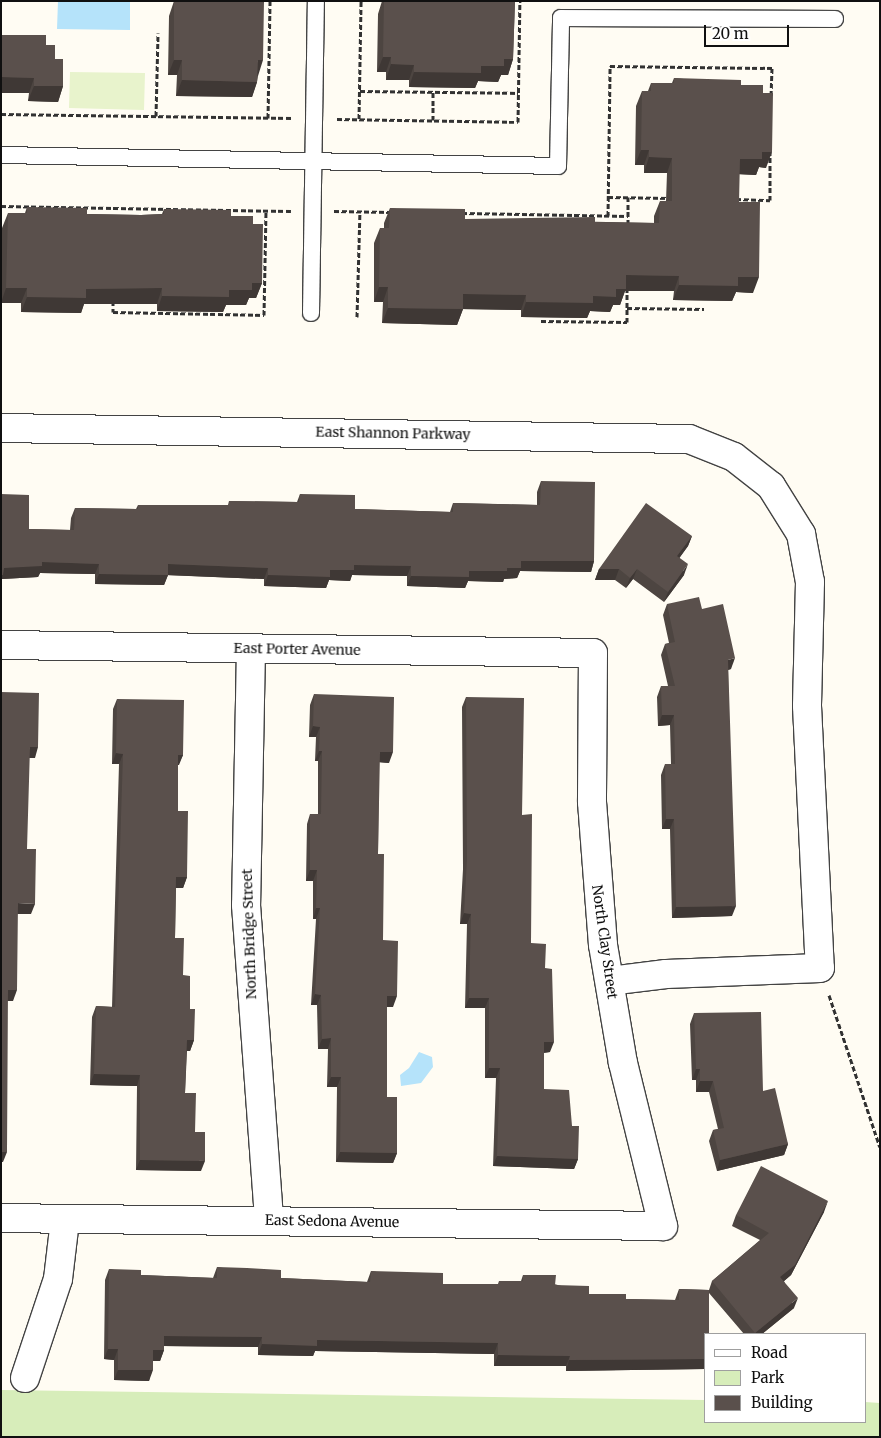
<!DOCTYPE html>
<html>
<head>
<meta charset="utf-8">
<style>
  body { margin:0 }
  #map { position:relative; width:881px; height:1438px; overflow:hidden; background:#fffcf3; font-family:Merriweather,serif }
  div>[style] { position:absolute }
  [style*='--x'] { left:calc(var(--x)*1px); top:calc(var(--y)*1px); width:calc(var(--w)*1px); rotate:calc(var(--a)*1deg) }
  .green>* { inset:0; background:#d7edba }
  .pitch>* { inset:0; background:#e8f3cc }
  .water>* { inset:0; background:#b5e3fa }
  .path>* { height:3px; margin-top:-1.5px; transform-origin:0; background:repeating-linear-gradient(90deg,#323232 0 5px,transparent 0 7.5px) }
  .roads { filter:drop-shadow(1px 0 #434343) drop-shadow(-1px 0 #434343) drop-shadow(0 1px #434343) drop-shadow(0 -1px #434343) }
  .lane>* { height:16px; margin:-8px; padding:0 8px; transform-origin:8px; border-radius:8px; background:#fff }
  .street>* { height:28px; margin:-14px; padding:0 14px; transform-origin:14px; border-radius:14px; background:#fff }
  .wall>* { inset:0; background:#4d4541 }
  .shaded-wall>* { inset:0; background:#3f3835 }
  .building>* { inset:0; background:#5a504c }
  span { translate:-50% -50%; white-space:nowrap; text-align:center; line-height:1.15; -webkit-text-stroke:5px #fff; paint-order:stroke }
  .street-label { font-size:14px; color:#101010 }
  .frame { position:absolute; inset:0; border:2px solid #101010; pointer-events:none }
  .legend { position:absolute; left:704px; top:1333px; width:162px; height:90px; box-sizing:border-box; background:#fff; border:1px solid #9f9f9f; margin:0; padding:6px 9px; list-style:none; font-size:15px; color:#101010 }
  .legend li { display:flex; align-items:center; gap:10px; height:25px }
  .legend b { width:25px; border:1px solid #9f9f9f }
  .scale { position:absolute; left:704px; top:25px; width:85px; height:22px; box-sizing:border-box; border:2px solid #101010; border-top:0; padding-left:6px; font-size:15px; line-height:18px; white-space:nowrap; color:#101010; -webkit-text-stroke:4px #fff; paint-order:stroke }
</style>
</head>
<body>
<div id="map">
  <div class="green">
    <div style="clip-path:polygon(1px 1390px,705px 1400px,705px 1422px,865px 1422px,865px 1402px,880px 1403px,880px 1437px,1px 1437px)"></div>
  </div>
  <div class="pitch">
    <div style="clip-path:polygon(70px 72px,145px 73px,144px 110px,69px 108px)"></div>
  </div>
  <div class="water">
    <div style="clip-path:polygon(58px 1px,130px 1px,130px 30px,57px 29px)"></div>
    <div style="clip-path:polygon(419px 1052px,432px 1057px,433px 1067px,421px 1083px,401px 1086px,400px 1075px,409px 1068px)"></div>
  </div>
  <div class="path">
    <div style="--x:360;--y:91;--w:158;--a:0.7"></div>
    <div style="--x:1;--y:114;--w:292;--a:0.8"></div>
    <div style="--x:156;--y:116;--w:83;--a:-88.6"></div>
    <div style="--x:268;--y:118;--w:117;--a:-89"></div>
    <div style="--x:337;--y:119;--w:181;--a:0.9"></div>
    <div style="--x:518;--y:122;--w:121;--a:-89.1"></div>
    <div style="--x:359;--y:119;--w:118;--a:-89"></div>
    <div style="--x:433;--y:120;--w:28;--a:-90"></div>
    <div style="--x:608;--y:197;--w:62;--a:0.9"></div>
    <div style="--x:736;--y:199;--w:34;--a:2"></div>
    <div style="--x:770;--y:200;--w:48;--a:-90"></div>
    <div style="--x:1;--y:206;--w:290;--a:1"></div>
    <div style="--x:334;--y:211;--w:57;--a:1"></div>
    <div style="--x:462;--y:213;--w:166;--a:1"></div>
    <div style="--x:608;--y:216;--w:150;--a:-89.2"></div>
    <div style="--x:610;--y:66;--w:162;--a:0.7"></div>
    <div style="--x:772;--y:68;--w:28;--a:92"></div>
    <div style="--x:628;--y:224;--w:27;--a:-90"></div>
    <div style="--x:113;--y:301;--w:11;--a:90"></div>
    <div style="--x:113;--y:312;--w:151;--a:1.1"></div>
    <div style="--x:264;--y:315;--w:105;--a:-88.9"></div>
    <div style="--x:627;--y:308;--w:77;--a:0.7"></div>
    <div style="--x:357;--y:317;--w:105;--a:-88.4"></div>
    <div style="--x:541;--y:321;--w:86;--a:0.7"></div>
    <div style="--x:627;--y:322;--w:34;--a:-90"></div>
    <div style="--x:829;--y:995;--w:160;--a:71.5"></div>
  </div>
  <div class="roads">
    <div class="lane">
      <div style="--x:1;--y:155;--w:557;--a:1.13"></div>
      <div style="--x:558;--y:166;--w:148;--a:-88.8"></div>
      <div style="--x:561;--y:18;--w:274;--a:0.2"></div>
      <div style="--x:311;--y:313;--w:312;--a:-89.1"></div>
    </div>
    <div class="street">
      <div style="--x:1;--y:428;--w:688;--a:0.92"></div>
      <div style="--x:689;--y:439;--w:48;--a:21.8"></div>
      <div style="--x:734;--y:457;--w:47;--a:38.1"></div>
      <div style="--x:771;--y:486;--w:57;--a:58"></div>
      <div style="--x:801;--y:534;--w:49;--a:79.4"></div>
      <div style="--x:810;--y:582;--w:124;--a:91.4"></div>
      <div style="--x:807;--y:706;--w:262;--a:87.2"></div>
      <div style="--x:820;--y:968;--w:154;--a:177.8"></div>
      <div style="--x:666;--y:974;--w:56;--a:172.9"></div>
      <div style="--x:1;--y:645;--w:592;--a:0.77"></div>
      <div style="--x:593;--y:653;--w:149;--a:90.4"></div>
      <div style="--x:592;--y:802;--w:143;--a:85.6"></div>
      <div style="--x:603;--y:945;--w:120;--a:80.4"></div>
      <div style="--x:623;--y:1063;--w:168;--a:76.2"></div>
      <div style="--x:663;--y:1226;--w:662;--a:-179.31"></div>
      <div style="--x:251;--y:648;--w:257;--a:91.1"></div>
      <div style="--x:246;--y:905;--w:316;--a:85.8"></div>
      <div style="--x:25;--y:1378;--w:104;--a:-71.6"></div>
      <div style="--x:58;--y:1279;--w:59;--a:-83.2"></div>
    </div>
  </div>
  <div class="wall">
    <div style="clip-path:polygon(174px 1px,258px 76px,257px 82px,252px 97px,176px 96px,177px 75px,168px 75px,169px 16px)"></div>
    <div style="clip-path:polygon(382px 1px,515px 1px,513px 59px,508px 75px,501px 75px,498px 82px,478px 81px,475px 88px,409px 87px,409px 80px,386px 80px,386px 72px,377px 72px,378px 14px)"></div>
    <div style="clip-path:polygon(1px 35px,46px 45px,55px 59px,63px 86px,58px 102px,28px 101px,29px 93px,1px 93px)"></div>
    <div style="clip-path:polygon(674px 78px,741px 85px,766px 168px,759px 167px,756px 175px,739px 174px,739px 202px,753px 293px,736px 292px,732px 301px,673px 300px,674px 291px,625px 291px,620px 305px,613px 305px,610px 312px,590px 311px,587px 318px,521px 317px,521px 310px,463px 309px,457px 325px,382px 323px,383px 302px,374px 302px,374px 243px,380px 228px,384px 228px,384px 223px,390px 208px,465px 219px,654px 223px,654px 216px,660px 201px,666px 201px,667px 173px,644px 173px,644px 165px,635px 165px,636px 106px,642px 91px,648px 91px,651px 83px,672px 83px)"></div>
    <div style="clip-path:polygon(27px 207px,87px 214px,141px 215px,162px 214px,164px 209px,231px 216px,253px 224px,262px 283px,256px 298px,249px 298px,246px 305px,226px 305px,223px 312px,157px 311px,157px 304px,84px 304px,81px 313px,21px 312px,21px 303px,1px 303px,2px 228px,8px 213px,25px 213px)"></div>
    <div style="clip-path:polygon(541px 481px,594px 561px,591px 572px,520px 571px,517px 578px,504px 579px,503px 582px,468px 581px,465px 588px,407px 586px,407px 576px,352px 575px,350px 581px,329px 580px,326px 588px,264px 586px,264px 579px,168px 575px,164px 585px,95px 584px,95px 574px,40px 573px,38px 577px,2px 579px,1px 494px,29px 529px,70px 530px,71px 518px,75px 508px,136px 509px,138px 505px,228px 505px,229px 501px,297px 502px,300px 494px,355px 509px,450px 512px,453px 503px,537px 505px,537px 492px)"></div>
    <div style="clip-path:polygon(692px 536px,688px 546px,679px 558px,684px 575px,664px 602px,633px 579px,626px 588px,615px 580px,595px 580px,599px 569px)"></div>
    <div style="clip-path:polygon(667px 604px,702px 609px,731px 669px,728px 670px,732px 916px,672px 918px,670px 829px,662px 829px,661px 775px,665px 764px,671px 764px,670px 725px,658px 726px,657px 697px,661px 686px,668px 686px,661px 655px,665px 644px,669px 643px,663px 615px)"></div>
    <div style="clip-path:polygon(314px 694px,389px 763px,379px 762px,378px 854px,383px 940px,393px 1007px,387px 1007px,387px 1097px,397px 1153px,393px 1163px,336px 1162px,337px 1087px,327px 1087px,328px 1049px,318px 1049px,317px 1005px,311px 1005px,316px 919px,313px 919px,313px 881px,306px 881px,307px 824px,310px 814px,318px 814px,318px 761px,315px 761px,316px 737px,309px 737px,310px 705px)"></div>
    <div style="clip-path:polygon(466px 697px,522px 815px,531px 943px,545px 968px,550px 1052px,544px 1053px,544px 1089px,572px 1126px,578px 1159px,574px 1169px,493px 1166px,496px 1078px,485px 1078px,485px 1008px,465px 1008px,467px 924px,460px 924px,463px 869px,462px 707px)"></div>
    <div style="clip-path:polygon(117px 699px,183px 755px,178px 765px,178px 811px,187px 877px,183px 888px,176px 888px,175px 938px,190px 1009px,194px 1040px,190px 1051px,187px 1051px,185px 1093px,195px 1132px,201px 1171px,136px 1170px,137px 1086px,90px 1085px,92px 1017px,96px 1006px,112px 1007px,119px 764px,112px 764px,113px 709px)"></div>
    <div style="clip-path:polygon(694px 1013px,763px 1091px,788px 1144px,784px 1155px,717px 1171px,709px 1141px,713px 1130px,718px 1129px,709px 1092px,696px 1092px,696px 1080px,692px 1080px,690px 1024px)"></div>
    <div style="clip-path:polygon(824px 1212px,791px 1275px,784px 1281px,794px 1308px,762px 1334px,744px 1334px,709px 1293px,705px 1369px,566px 1371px,566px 1366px,494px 1366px,494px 1354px,315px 1351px,313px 1356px,258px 1355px,258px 1347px,164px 1346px,164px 1350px,160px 1361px,153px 1361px,149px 1381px,114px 1380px,114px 1360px,104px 1359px,105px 1280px,109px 1269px,141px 1275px,213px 1278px,217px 1267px,281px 1278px,367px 1282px,371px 1271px,443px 1284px,498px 1284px,499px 1281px,521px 1281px,523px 1275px,589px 1294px,626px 1299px,675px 1300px,679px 1289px,709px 1290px,712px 1281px,760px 1240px,732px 1226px,736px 1215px)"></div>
  </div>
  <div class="shaded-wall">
    <div style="clip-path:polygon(383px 57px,391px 57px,386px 72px,377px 72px)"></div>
    <div style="clip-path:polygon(504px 59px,513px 59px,508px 75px,501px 75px,498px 82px,478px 81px,475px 88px,409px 87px,414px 72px,481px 66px)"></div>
    <div style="clip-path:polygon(174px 60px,182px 60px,177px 75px,168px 75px)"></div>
    <div style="clip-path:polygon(258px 60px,263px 60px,258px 76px,252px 76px)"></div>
    <div style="clip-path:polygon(391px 64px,414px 65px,409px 80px,386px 80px)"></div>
    <div style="clip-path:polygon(1px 77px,34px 78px,29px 93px,1px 93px)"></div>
    <div style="clip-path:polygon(182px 80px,257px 82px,252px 97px,176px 96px)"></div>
    <div style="clip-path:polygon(34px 86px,63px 86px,58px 102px,28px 101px)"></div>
    <div style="clip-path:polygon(641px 150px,649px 150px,644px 165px,635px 165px)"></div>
    <div style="clip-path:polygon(762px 152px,772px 152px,766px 168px,759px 167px,756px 175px,734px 174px,740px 159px)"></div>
    <div style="clip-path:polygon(649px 157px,672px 158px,667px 173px,644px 173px)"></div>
    <div style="clip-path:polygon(626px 275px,679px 276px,674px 291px,625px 291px,620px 305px,613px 305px,610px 312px,590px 311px,587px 318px,521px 317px,526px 302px,593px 296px,616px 289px)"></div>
    <div style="clip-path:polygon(738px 277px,759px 277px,753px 293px,736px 292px,732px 301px,673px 300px,679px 285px)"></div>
    <div style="clip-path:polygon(252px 283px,262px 283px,256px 298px,249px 298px,246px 305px,226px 305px,223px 312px,157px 311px,162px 296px,229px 290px)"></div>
    <div style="clip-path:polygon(379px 287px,388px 287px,383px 302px,374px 302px)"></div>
    <div style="clip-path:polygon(6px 288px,27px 288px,21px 303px,1px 303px)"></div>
    <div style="clip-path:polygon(162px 288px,157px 304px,84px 304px,81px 313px,21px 312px,27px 297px,86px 289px)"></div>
    <div style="clip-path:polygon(463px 294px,526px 295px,521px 310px,458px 309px)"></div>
    <div style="clip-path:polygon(388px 308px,463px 309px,457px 325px,382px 323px)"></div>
    <div style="clip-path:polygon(692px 536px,688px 546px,673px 567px,677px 556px)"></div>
    <div style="clip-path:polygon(521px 561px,594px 561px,591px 572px,520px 571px,517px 578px,504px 579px,503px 582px,468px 581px,465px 588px,407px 586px,411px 576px,507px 568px)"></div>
    <div style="clip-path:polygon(42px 562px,99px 564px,95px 574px,40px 573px,38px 577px,2px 579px,1px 581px,1px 575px,4px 568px)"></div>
    <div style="clip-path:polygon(168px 564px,268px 568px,264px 579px,164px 575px)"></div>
    <div style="clip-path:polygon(688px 564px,684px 575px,664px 602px,668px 592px)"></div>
    <div style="clip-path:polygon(354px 565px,411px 566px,407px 576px,352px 575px,350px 581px,329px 580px,326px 588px,264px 586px,268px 575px,330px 570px)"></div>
    <div style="clip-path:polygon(599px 569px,619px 569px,615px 580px,595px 580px)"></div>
    <div style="clip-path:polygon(637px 569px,633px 579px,626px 588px,630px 578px)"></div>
    <div style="clip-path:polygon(99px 574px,168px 575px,164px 585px,95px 584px)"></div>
    <div style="clip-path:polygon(735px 658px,731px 669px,724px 671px,728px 660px)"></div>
    <div style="clip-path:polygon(662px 715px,674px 715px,670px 725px,658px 726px)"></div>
    <div style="clip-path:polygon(313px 726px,320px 727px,316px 737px,309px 737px)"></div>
    <div style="clip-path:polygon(30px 747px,38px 747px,35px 758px,26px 758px)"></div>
    <div style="clip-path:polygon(319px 751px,322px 751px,318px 761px,315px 761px)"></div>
    <div style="clip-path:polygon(380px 752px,393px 752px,389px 763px,376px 762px)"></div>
    <div style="clip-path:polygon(116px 753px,123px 754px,119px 764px,112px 764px)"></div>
    <div style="clip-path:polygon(178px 755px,183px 755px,179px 765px,175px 765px)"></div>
    <div style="clip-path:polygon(666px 819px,674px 819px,670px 829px,662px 829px)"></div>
    <div style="clip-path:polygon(310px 870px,317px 870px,313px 881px,306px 881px)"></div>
    <div style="clip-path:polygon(176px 877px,187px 877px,183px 888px,173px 888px)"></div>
    <div style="clip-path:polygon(18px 903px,35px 904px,31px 914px,15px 914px)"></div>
    <div style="clip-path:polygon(736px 906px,732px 916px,672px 918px,676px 907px)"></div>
    <div style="clip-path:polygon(316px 908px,320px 908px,316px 919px,313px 919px)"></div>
    <div style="clip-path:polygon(464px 913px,471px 914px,467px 924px,460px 924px)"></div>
    <div style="clip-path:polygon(8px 990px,17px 990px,13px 1001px,5px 1001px)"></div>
    <div style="clip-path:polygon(315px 994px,321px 995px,317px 1005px,311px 1005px)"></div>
    <div style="clip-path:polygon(387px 996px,397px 996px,393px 1007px,383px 1007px)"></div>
    <div style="clip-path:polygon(469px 998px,489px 998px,485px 1008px,465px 1008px)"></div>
    <div style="clip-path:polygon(331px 1038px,328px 1049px,318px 1049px,322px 1039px)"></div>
    <div style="clip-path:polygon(187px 1040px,194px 1040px,190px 1051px,183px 1051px)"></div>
    <div style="clip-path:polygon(544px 1042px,554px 1042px,550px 1052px,540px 1053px)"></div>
    <div style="clip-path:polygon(489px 1068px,500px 1068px,496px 1078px,485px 1078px)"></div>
    <div style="clip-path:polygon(696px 1069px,700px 1069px,696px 1080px,692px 1080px)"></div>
    <div style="clip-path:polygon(94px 1074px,140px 1075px,137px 1086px,90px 1085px)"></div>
    <div style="clip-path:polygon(331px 1077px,341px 1077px,337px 1087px,327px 1087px)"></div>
    <div style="clip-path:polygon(700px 1081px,713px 1081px,709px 1092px,696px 1092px)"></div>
    <div style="clip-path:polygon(788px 1144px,784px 1155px,717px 1171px,720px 1160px)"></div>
    <div style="clip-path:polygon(1px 1152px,7px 1152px,3px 1162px,1px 1162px)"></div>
    <div style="clip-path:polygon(340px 1152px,397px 1153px,393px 1163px,336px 1162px)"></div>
    <div style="clip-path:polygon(497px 1156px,578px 1159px,574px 1169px,493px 1166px)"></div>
    <div style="clip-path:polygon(140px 1160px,205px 1161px,201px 1171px,136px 1170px)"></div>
    <div style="clip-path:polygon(828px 1201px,824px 1212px,791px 1275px,776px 1288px,780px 1277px)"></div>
    <div style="clip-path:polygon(798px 1298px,794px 1308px,762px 1334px,755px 1334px,755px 1333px)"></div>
    <div style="clip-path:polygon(164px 1336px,262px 1337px,258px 1347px,160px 1346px)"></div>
    <div style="clip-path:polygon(317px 1340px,498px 1343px,494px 1354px,315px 1351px,313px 1356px,258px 1355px,262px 1344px)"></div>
    <div style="clip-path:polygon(108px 1349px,118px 1349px,114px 1360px,104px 1359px)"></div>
    <div style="clip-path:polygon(153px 1350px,164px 1350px,160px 1361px,149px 1361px)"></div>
    <div style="clip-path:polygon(498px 1355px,570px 1356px,566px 1366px,494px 1366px)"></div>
    <div style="clip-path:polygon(705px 1359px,705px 1369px,566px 1371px,569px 1360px)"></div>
    <div style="clip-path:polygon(118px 1370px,153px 1370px,149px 1381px,114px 1380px)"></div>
  </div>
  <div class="building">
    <div style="clip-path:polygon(174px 1px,264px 1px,263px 60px,258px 60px,257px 82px,182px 80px,182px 60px,174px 60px)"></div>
    <div style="clip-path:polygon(384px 1px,515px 1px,513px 59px,504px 59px,504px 66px,481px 66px,481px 73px,414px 72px,414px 65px,391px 64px,391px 57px,383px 57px)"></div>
    <div style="clip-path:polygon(1px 35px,46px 35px,46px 45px,55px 45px,55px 59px,63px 59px,63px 86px,34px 86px,34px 78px,1px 77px)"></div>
    <div style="clip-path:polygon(674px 78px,741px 80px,741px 85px,763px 85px,763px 93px,773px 93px,772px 152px,762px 152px,762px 159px,740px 159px,739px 202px,760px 202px,759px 277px,738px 277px,738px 286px,679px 285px,679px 276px,626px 275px,626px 289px,616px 289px,616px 297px,593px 296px,593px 303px,526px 302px,526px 295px,463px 294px,463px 309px,388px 308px,388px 287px,379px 287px,380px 228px,389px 228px,390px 208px,465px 209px,465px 219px,595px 217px,595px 222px,659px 223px,660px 201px,672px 201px,672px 158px,649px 157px,649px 150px,641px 150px,642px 91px,651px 91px,651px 83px,674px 83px)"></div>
    <div style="clip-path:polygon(27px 207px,87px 208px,87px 214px,141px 215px,164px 214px,164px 209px,231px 210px,231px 216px,253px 216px,253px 224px,263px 224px,262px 283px,252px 283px,252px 290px,229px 290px,229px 297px,162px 296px,162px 288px,86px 289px,86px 298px,27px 297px,27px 288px,6px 288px,8px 213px,27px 213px)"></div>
    <div style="clip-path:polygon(541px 481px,595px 482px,594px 561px,521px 561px,521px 568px,507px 568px,507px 571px,469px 571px,469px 577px,411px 576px,411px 566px,354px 565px,354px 570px,330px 570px,330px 577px,268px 575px,268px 568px,168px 564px,168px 575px,99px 574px,99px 564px,42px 562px,42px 566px,4px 568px,3px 575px,1px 575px,1px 494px,29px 495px,29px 529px,74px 530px,75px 508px,138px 509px,138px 505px,229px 505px,229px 501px,299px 502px,300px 494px,355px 495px,355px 509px,453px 512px,453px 503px,540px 505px)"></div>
    <div style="clip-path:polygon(646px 503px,692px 536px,677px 556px,688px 564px,668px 592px,637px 569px,630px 578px,619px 569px,599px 569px)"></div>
    <div style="clip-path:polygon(699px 597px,702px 609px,723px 604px,735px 658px,728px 660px,736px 906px,676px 907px,674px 819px,666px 819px,665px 764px,675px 764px,674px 715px,662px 715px,661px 686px,675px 686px,665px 644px,675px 642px,667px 604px)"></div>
    <div style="clip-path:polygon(1px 692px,39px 693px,38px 747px,30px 747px,27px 849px,36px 849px,35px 904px,18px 903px,17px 990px,8px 990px,7px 1152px,1px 1152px)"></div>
    <div style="clip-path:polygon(314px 694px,394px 697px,393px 752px,380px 752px,378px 854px,384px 854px,383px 940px,398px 941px,397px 996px,387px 996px,387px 1097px,397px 1097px,397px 1153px,340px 1152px,341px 1077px,331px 1077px,331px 1038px,322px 1039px,321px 995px,315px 994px,320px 908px,316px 908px,317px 870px,310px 870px,310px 814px,321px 814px,322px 751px,319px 751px,320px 727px,313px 726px)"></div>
    <div style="clip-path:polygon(466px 697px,524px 698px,522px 815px,532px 814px,531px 943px,546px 944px,545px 968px,552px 969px,554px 1042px,544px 1042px,544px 1089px,569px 1090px,572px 1126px,579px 1126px,578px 1159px,497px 1156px,500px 1068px,489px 1068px,489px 998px,469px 998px,471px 914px,464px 913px,467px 859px)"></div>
    <div style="clip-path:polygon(117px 699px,184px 700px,183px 755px,178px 755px,178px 811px,188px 811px,187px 877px,176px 877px,175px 938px,184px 938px,183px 975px,190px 976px,190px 1009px,195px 1009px,194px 1040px,187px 1040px,185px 1093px,196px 1093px,195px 1132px,205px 1132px,205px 1161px,140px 1160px,140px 1075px,94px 1074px,96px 1006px,115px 1007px,123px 754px,116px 753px)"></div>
    <div style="clip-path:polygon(761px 1012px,763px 1091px,775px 1088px,788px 1144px,720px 1160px,713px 1130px,724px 1128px,713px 1081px,700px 1081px,700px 1069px,696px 1069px,694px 1013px)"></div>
    <div style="clip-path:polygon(761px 1166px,828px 1201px,795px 1265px,780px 1277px,798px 1298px,755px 1333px,712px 1281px,769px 1233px,736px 1215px)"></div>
    <div style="clip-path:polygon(217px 1267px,247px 1268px,281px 1270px,281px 1278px,370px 1282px,371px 1271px,443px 1273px,443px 1284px,499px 1284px,499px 1281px,523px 1281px,523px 1275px,556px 1275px,555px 1285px,589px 1286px,589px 1294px,626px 1294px,626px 1299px,679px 1300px,679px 1289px,709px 1290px,709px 1334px,705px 1334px,705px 1359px,569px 1360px,570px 1356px,498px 1355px,498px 1343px,317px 1340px,317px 1346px,262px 1344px,262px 1337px,164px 1336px,164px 1350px,153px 1350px,153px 1370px,118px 1370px,118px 1349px,108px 1349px,109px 1269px,141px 1270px,141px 1275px,217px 1278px)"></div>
  </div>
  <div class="street-label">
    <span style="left:393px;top:433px;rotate:1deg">East Shannon Parkway</span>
    <span style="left:297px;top:649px;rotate:1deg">East Porter Avenue</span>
    <span style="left:249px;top:934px;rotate:-92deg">North Bridge Street</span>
    <span style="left:605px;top:942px;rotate:82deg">North Clay Street</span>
    <span style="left:332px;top:1221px;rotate:1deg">East Sedona Avenue</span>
  </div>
  <div class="frame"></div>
  <ul class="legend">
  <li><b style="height:6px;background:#fff"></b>Road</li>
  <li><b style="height:14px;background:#d7edba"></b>Park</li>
  <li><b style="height:14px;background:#5a504c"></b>Building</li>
  </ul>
  <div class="scale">20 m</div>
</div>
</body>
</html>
